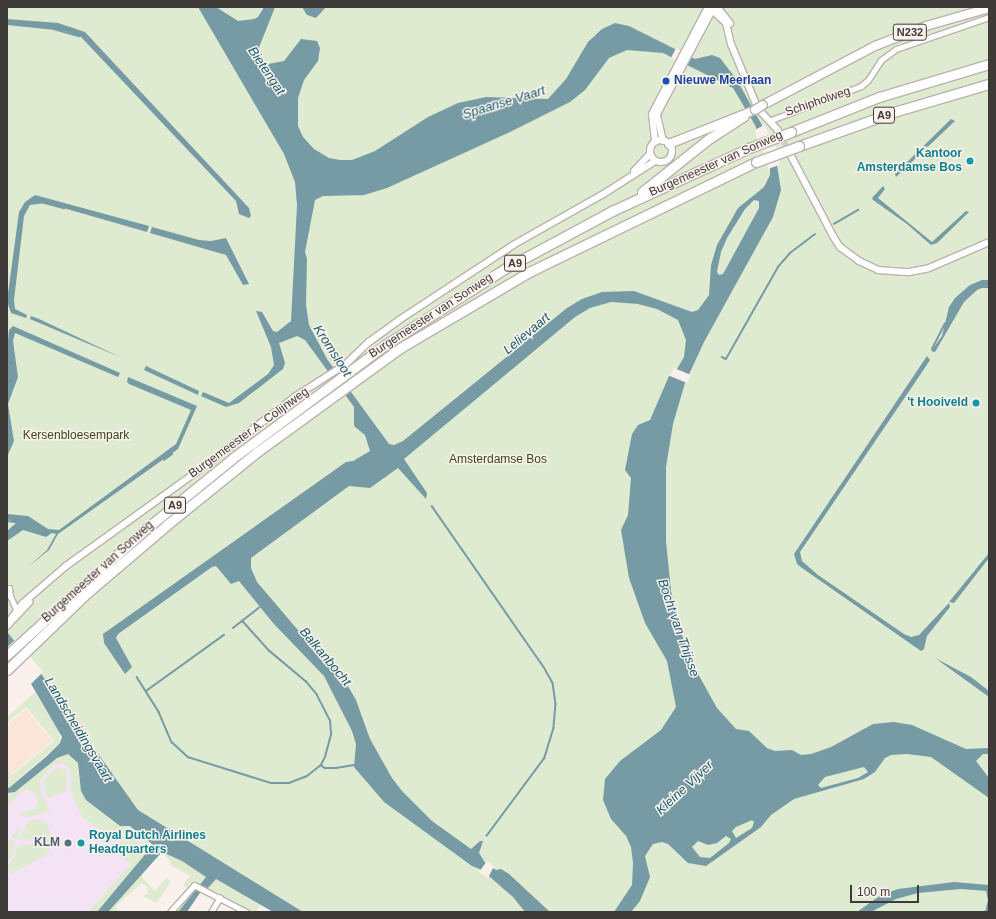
<!DOCTYPE html>
<html>
<head>
<meta charset="utf-8">
<style>
  body { margin:0 }
  #map { position:relative; width:996px; height:919px; overflow:hidden; background:#fbf1ec; font-family:Helvetica,sans-serif }
  div>[style] { position:absolute }
  [style*='--x'] { left:calc(var(--x)*1px); top:calc(var(--y)*1px); width:calc(var(--w)*1px); rotate:calc(var(--a)*1deg) }
  .commercial>* { inset:0; background:#f4e3f5 }
  .industrial>* { inset:0; background:#fbe5d8 }
  .green>* { inset:0; background:#deebd0 }
  .water>* { inset:0; background:#779ba4 }
  .pier>* { inset:0; background:#fbf1ec }
  .stream>* { height:1.5px; margin:-0.75px; padding:0 0.75px; transform-origin:0.75px; border-radius:0.75px; background:#779ba4 }
  .tertiary-tunnel>* { height:6px; margin-top:-3px; transform-origin:0; background:repeating-linear-gradient(90deg,#d5ccc8 0 6px,transparent 0 9px) }
  .roads { filter:drop-shadow(1px 0 #bbb2ad) drop-shadow(-1px 0 #bbb2ad) drop-shadow(0 1px #bbb2ad) drop-shadow(0 -1px #bbb2ad) }
  .minor>* { height:5px; margin:-2.5px; padding:0 2.5px; transform-origin:2.5px; border-radius:2.5px; background:#fff }
  .tertiary>* { height:6px; margin:-3px; padding:0 3px; transform-origin:3px; border-radius:3px; background:#fff }
  .tertiary>.ring { margin:-3px; padding:0; box-sizing:content-box; background:none; border:6px solid #fff; border-radius:50% }
  .primary>* { height:8px; margin:-4px; padding:0 4px; transform-origin:4px; border-radius:4px; background:#fff }
  .motorway>* { height:9px; margin:-4.5px; padding:0 4.5px; transform-origin:4.5px; border-radius:4.5px; background:#fff }
  .bridges { filter:drop-shadow(1px 0 #bbb2ad) drop-shadow(-1px 0 #bbb2ad) drop-shadow(0 1px #bbb2ad) drop-shadow(0 -1px #bbb2ad) }
  .primary-bridge>* { height:8px; margin:-4px; padding:0 4px; transform-origin:4px; border-radius:4px; background:#fff }
  .motorway-bridge>* { height:9px; margin:-4.5px; padding:0 4.5px; transform-origin:4.5px; border-radius:4.5px; background:#fff }
  .dots>* { width:11px; height:11px; translate:-50% -50%; box-sizing:border-box; border:2px solid #fbf1ec; border-radius:50% }
  span { translate:-50% -50%; white-space:nowrap; text-align:center; line-height:1.15; -webkit-text-stroke:3px #fbf1ec; paint-order:stroke }
  .shield-label span { padding:1px 3px; background:#fbf1ec; border:1px solid; border-radius:3px; -webkit-text-stroke-width:0 }
  .shield-label { font-size:11px; color:#3e3a38; font-weight:700 }
  .transit-label { font-size:12px; color:#164399; font-weight:700 }
  .left { translate:0 -50%; text-align:left }
  .street-label { font-size:12px; color:#3e3a38 }
  .culture-label { font-size:12px; color:#0d838f; font-weight:700 }
  .right { translate:-100% -50%; text-align:right }
  .park-label { font-size:12px; color:#35491c }
  .service-label { font-size:12px; color:#4e5e75; font-weight:700 }
  .water-label { font-size:13px; color:#135e6d; font-style:italic }
  .frame { position:absolute; inset:0; border:8px solid #3e3a38; pointer-events:none }
  .scale { position:absolute; left:850px; top:885px; width:69px; height:18px; box-sizing:border-box; border:2px solid #3e3a38; border-top:0; padding-left:5px; font-size:12px; line-height:14px; white-space:nowrap; color:#3e3a38; -webkit-text-stroke:3px #fbf1ec; paint-order:stroke }
</style>
</head>
<body>
<div id="map">
  <div class="commercial">
    <div style="clip-path:polygon(58px 755px,124px 817px,152px 847px,97px 912px,7px 912px,7px 791px)"></div>
  </div>
  <div class="industrial">
    <div style="clip-path:polygon(26px 709px,52px 741px,12px 774px,7px 768px,7px 725px)"></div>
  </div>
  <div class="green">
    <div style="clip-path:polygon(7px 7px,989px 7px,989px 912px,303px 912px,138px 816px,7px 633px)"></div>
    <div style="clip-path:polygon(35px 692px,60px 733px,60px 743px,9px 788px,7px 787px,7px 769px,12px 775px,54px 741px,26px 707px,7px 723px,7px 717px)"></div>
    <div style="clip-path:polygon(68px 754px,78px 763px,80px 783px,120px 826px,130px 826px,153px 846px,97px 912px,88px 912px,131px 864px,118px 854px,140px 852px,144px 843px,139px 836px,100px 830px,82px 817px,70px 787px,70px 769px,62px 763px,52px 766px,40px 781px,41px 792px,50px 812px,26px 817px,19px 815px,22px 812px,35px 809px,38px 803px,37px 796px,27px 789px,19px 793px,7px 808px,7px 793px,11px 793px,57px 758px)"></div>
    <div style="clip-path:polygon(58px 767px,67px 771px,66px 791px,48px 799px,44px 787px,44px 778px)"></div>
    <div style="clip-path:polygon(37px 819px,46px 822px,53px 839px,51px 846px,41px 838px,19px 840px,29px 821px)"></div>
    <div style="clip-path:polygon(21px 826px,18px 839px,16px 840px,11px 836px)"></div>
    <div style="clip-path:polygon(121px 836px,138px 840px,139px 848px,133px 851px,119px 851px)"></div>
    <div style="clip-path:polygon(9px 838px,14px 842px,15px 846px,10px 860px,7px 860px)"></div>
    <div style="clip-path:polygon(40px 844px,50px 849px,45px 856px,10px 874px,7px 865px,14px 858px,18px 845px)"></div>
    <div style="clip-path:polygon(162px 852px,182px 861px,204px 875px,206px 879px,202px 884px,191px 883px,187px 888px,183px 885px,190px 876px,170px 865px,170px 861px)"></div>
    <div style="clip-path:polygon(142px 873px,142px 877px,155px 891px,166px 878px,171px 881px,157px 903px,143px 896px,148px 894px,147px 887px,142px 883px,116px 906px,119px 912px,108px 912px)"></div>
    <div style="clip-path:polygon(216px 879px,260px 905px,256px 912px,251px 912px,219px 893px,203px 888px)"></div>
    <div style="clip-path:polygon(194px 888px,199px 889px,178px 912px,172px 912px)"></div>
  </div>
  <div class="water">
    <div style="clip-path:polygon(evenodd,198px 7px,216px 7px,238px 21px,254px 19px,258px 17px,264px 7px,275px 7px,258px 50px,260px 58px,268px 64px,284px 61px,301px 39px,317px 41px,320px 48px,318px 61px,304px 80px,298px 98px,298px 126px,303px 137px,314px 149px,329px 158px,340px 160px,352px 160px,375px 151px,428px 117px,458px 103px,486px 97px,548px 99px,566px 79px,588px 42px,602px 29px,615px 23px,629px 26px,695px 59px,712px 55px,720px 58px,737px 80px,768px 136px,777px 165px,781px 190px,773px 217px,704px 342px,685px 383px,673px 424px,666px 467px,666px 541px,671px 591px,681px 633px,697px 672px,717px 708px,736px 729px,749px 731px,767px 748px,775px 751px,792px 750px,801px 755px,811px 754px,831px 747px,873px 724px,894px 722px,912px 725px,966px 749px,989px 748px,989px 754px,983px 754px,976px 761px,989px 778px,989px 798px,931px 757px,907px 754px,891px 755px,885px 758px,875px 772px,864px 779px,794px 799px,771px 815px,761px 827px,706px 866px,688px 863px,668px 844px,662px 842px,653px 844px,645px 856px,650px 877px,640px 901px,631px 912px,614px 912px,632px 885px,633px 863px,631px 847px,626px 836px,611px 819px,603px 800px,605px 779px,620px 761px,661px 730px,676px 707px,667px 661px,645px 623px,629px 578px,621px 530px,628px 515px,631px 478px,625px 470px,632px 434px,638px 425px,650px 420px,669px 376px,673px 376px,684px 357px,686px 340px,678px 320px,657px 309px,638px 304px,611px 302px,590px 308px,575px 317px,404px 459px,427px 493px,426px 499px,398px 468px,370px 488px,349px 486px,251px 558px,251px 568px,257px 582px,297px 629px,326px 657px,346px 683px,356px 700px,370px 739px,392px 778px,402px 791px,432px 821px,471px 849px,480px 841px,483px 841px,479px 853px,486px 864px,496px 870px,501px 869px,509px 874px,550px 912px,525px 912px,513px 897px,482px 870px,472px 866px,384px 802px,354px 767px,356px 744px,352px 731px,324px 676px,273px 623px,239px 581px,231px 584px,216px 566px,212px 567px,118px 634px,116px 638px,132px 667px,125px 674px,104px 643px,103px 634px,346px 462px,353px 461px,370px 451px,365px 435px,354px 426px,354px 407px,305px 340px,297px 336px,279px 343px,285px 363px,283px 369px,239px 403px,226px 407px,201px 396px,203px 392px,229px 403px,268px 374px,274px 365px,271px 347px,256px 311px,262px 312px,273px 331px,277px 332px,291px 321px,297px 205px,295px 182px,284px 154px,198px 7px,627px 50px,663px 53px,733px 88px,755px 125px,770px 165px,770px 175px,764px 187px,738px 208px,717px 245px,711px 265px,709px 295px,698px 310px,692px 312px,634px 291px,602px 292px,582px 299px,567px 308px,403px 441px,394px 445px,389px 444px,327px 359px,309px 325px,306px 305px,307px 259px,305px 252px,315px 200px,323px 196px,364px 195px,387px 188px,510px 132px,570px 102px,585px 90px,609px 58px,627px 50px,198px 7px,754px 200px,759px 201px,759px 208px,723px 274px,719px 275px,717px 272px,721px 252px,727px 238px,745px 209px,754px 200px,198px 7px,864px 767px,868px 772px,858px 778px,821px 788px,818px 785px,825px 777px,864px 767px,198px 7px,752px 820px,754px 822px,752px 828px,736px 838px,732px 831px,736px 827px,752px 820px,198px 7px,726px 836px,731px 839px,729px 843px,710px 858px,700px 857px,692px 847px,698px 841px,708px 845px,717px 843px,726px 836px)"></div>
    <div style="clip-path:polygon(302px 7px,326px 7px,316px 18px,307px 15px)"></div>
    <div style="clip-path:polygon(7px 19px,58px 23px,85px 32px,249px 208px,251px 216px,249px 218px,239px 214px,236px 201px,81px 37px,65px 31px,7px 25px)"></div>
    <div style="clip-path:polygon(951px 119px,955px 121px,896px 177px,895px 174px)"></div>
    <div style="clip-path:polygon(883px 186px,885px 189px,878px 198px,932px 242px,966px 211px,969px 212px,937px 243px,931px 245px,907px 224px,873px 200px,872px 198px)"></div>
    <div style="clip-path:polygon(35px 195px,149px 226px,147px 232px,46px 203px,30px 205px,24px 216px,14px 300px,15px 309px,27px 315px,26px 318px,11px 313px,7px 301px,19px 212px,25px 202px)"></div>
    <div style="clip-path:polygon(152px 227px,199px 240px,211px 241px,226px 238px,249px 284px,243px 285px,226px 255px,150px 233px)"></div>
    <div style="clip-path:polygon(982px 280px,989px 280px,989px 285px,977px 290px,964px 302px,935px 352px,931px 351px,942px 336px,949px 307px,955px 298px,970px 285px)"></div>
    <div style="clip-path:polygon(31px 316px,39px 319px,122px 358px,30px 319px)"></div>
    <div style="clip-path:polygon(13px 326px,120px 373px,118px 377px,15px 333px,13px 341px,18px 377px,8px 404px,14px 441px,7px 457px,7px 351px,9px 330px)"></div>
    <div style="clip-path:polygon(927px 356px,930px 360px,918px 378px,800px 552px,802px 561px,818px 575px,904px 634px,911px 637px,919px 635px,949px 603px,950px 607px,927px 636px,924px 649px,921px 651px,802px 568px,797px 564px,794px 554px)"></div>
    <div style="clip-path:polygon(146px 366px,199px 391px,198px 395px,144px 370px)"></div>
    <div style="clip-path:polygon(128px 377px,197px 406px,178px 449px,58px 534px,49px 550px,28px 567px,47px 550px,56px 534px,52px 533px,46px 537px,23px 530px,7px 541px,7px 531px,16px 523px,7px 519px,7px 514px,28px 516px,48px 529px,59px 530px,176px 444px,191px 410px,129px 384px,127px 382px)"></div>
    <div style="clip-path:polygon(989px 553px,989px 558px,954px 603px,949px 602px)"></div>
    <div style="clip-path:polygon(7px 632px,37px 668px,138px 810px,303px 912px,273px 912px,216px 879px,208px 888px,204px 887px,187px 912px,178px 912px,206px 877px,182px 861px,162px 852px,108px 912px,97px 912px,153px 845px,130px 826px,120px 826px,86px 800px,81px 791px,78px 763px,68px 754px,57px 758px,15px 792px,7px 793px,7px 787px,9px 788px,47px 756px,60px 743px,62px 737px,20px 665px,7px 648px)"></div>
    <div style="clip-path:polygon(935px 658px,971px 677px,989px 691px,989px 697px)"></div>
    <div style="clip-path:polygon(954px 882px,989px 885px,989px 912px,985px 912px,988px 900px,986px 891px,961px 889px,918px 893px,896px 899px,871px 912px,857px 912px,881px 895px,898px 889px)"></div>
  </div>
  <div class="pier">
    <div style="clip-path:polygon(676px 48px,691px 56px,686px 66px,671px 58px)"></div>
    <div style="clip-path:polygon(764px 125px,781px 156px,779px 165px,768px 169px,768px 162px,757px 140px,755px 130px)"></div>
    <div style="clip-path:polygon(674px 368px,691px 375px,687px 383px,670px 376px)"></div>
    <div style="clip-path:polygon(16px 639px,43px 672px,29px 686px,7px 651px,7px 647px)"></div>
    <div style="clip-path:polygon(487px 861px,496px 868px,493px 868px,488px 878px,479px 872px)"></div>
  </div>
  <div class="stream">
    <div style="--x:54;--y:29;--w:26;--a:16"></div>
    <div style="--x:41;--y:202;--w:24;--a:15"></div>
    <div style="--x:834;--y:224;--w:28;--a:-30"></div>
    <div style="--x:981;--y:287;--w:8;--a:0"></div>
    <div style="--x:932;--y:349;--w:28;--a:-63"></div>
    <div style="--x:722;--y:357;--w:4;--a:27"></div>
    <div style="--x:726;--y:359;--w:106;--a:-60.5"></div>
    <div style="--x:778;--y:267;--w:18;--a:-49"></div>
    <div style="--x:790;--y:253;--w:31;--a:-37"></div>
    <div style="--x:136;--y:385;--w:18;--a:22"></div>
    <div style="--x:164;--y:460;--w:10;--a:-37"></div>
    <div style="--x:432;--y:506;--w:196;--a:55.2"></div>
    <div style="--x:544;--y:667;--w:18;--a:61"></div>
    <div style="--x:553;--y:683;--w:21;--a:82"></div>
    <div style="--x:556;--y:704;--w:24;--a:95"></div>
    <div style="--x:554;--y:728;--w:31;--a:107"></div>
    <div style="--x:545;--y:758;--w:97;--a:126.6"></div>
    <div style="--x:7;--y:521;--w:8;--a:7"></div>
    <div style="--x:233;--y:628;--w:33;--a:-38"></div>
    <div style="--x:137;--y:677;--w:41;--a:57.8"></div>
    <div style="--x:159;--y:712;--w:33;--a:67"></div>
    <div style="--x:172;--y:742;--w:22;--a:43"></div>
    <div style="--x:188;--y:757;--w:87;--a:17.4"></div>
    <div style="--x:271;--y:783;--w:18;--a:0"></div>
    <div style="--x:289;--y:783;--w:19;--a:-21"></div>
    <div style="--x:307;--y:776;--w:18;--a:-38"></div>
    <div style="--x:321;--y:765;--w:9;--a:-63"></div>
    <div style="--x:325;--y:757;--w:24;--a:-75"></div>
    <div style="--x:331;--y:734;--w:13;--a:-94"></div>
    <div style="--x:330;--y:721;--w:29;--a:-117"></div>
    <div style="--x:317;--y:695;--w:17;--a:-130"></div>
    <div style="--x:306;--y:682;--w:48;--a:-140"></div>
    <div style="--x:269;--y:651;--w:40;--a:-132"></div>
    <div style="--x:146;--y:691;--w:96;--a:-35.7"></div>
    <div style="--x:321;--y:765;--w:5;--a:37"></div>
    <div style="--x:325;--y:768;--w:11;--a:0"></div>
    <div style="--x:336;--y:768;--w:18;--a:-9"></div>
  </div>
  <div class="tertiary-tunnel">
    <div style="--x:780;--y:134;--w:20;--a:63"></div>
  </div>
  <div class="roads">
    <div class="minor">
      <div style="--x:771;--y:120;--w:96;--a:-20.7"></div>
      <div style="--x:861;--y:86;--w:9;--a:-41"></div>
      <div style="--x:868;--y:80;--w:24;--a:-57"></div>
      <div style="--x:881;--y:60;--w:19;--a:-36"></div>
      <div style="--x:896;--y:49;--w:98;--a:-19"></div>
      <div style="--x:7;--y:588;--w:2;--a:0"></div>
      <div style="--x:9;--y:588;--w:8;--a:83"></div>
      <div style="--x:10;--y:596;--w:19;--a:65"></div>
      <div style="--x:170;--y:912;--w:36;--a:-48"></div>
      <div style="--x:194;--y:885;--w:59;--a:27.4"></div>
      <div style="--x:211;--y:912;--w:17;--a:-59"></div>
    </div>
    <div class="tertiary">
      <div style="--x:717;--y:7;--w:21;--a:51"></div>
      <div style="--x:710;--y:8;--w:22;--a:43"></div>
      <div style="--x:726;--y:23;--w:22;--a:77"></div>
      <div style="--x:731;--y:44;--w:65;--a:67.4"></div>
      <div style="--x:761;--y:112;--w:25;--a:47"></div>
      <div class="ring" style="left:650px;top:140px;width:16px;height:16px"></div>
      <div style="--x:663;--y:141;--w:28;--a:-103"></div>
      <div style="--x:657;--y:114;--w:121;--a:-62"></div>
      <div style="--x:655;--y:142;--w:28;--a:-96"></div>
      <div style="--x:652;--y:114;--w:121;--a:-62.4"></div>
      <div style="--x:790;--y:154;--w:93;--a:62.3"></div>
      <div style="--x:833;--y:236;--w:13;--a:58"></div>
      <div style="--x:840;--y:247;--w:24;--a:36"></div>
      <div style="--x:859;--y:261;--w:21;--a:25"></div>
      <div style="--x:878;--y:270;--w:31;--a:4"></div>
      <div style="--x:909;--y:272;--w:20;--a:-11"></div>
      <div style="--x:929;--y:268;--w:65;--a:-23.4"></div>
      <div style="--x:634;--y:171;--w:23;--a:-47"></div>
      <div style="--x:7;--y:624;--w:26;--a:-53"></div>
      <div style="--x:23;--y:603;--w:57;--a:-40.7"></div>
      <div style="--x:66;--y:566;--w:178;--a:-35.8"></div>
      <div style="--x:210;--y:462;--w:108;--a:-37.5"></div>
      <div style="--x:296;--y:396;--w:59;--a:-32.6"></div>
      <div style="--x:346;--y:364;--w:32;--a:-44"></div>
      <div style="--x:369;--y:342;--w:37;--a:-36"></div>
      <div style="--x:399;--y:320;--w:136;--a:-33.3"></div>
      <div style="--x:513;--y:245;--w:106;--a:-29.5"></div>
      <div style="--x:605;--y:193;--w:59;--a:-32.6"></div>
      <div style="--x:7;--y:626;--w:33;--a:-47"></div>
    </div>
    <div class="primary">
      <div style="--x:763;--y:105;--w:127;--a:-27.8"></div>
      <div style="--x:875;--y:46;--w:55;--a:-21.4"></div>
      <div style="--x:926;--y:26;--w:66;--a:-15.9"></div>
      <div style="--x:669;--y:144;--w:92;--a:-21.6"></div>
    </div>
    <div class="motorway">
      <div style="--x:791;--y:132;--w:95;--a:-21.7"></div>
      <div style="--x:879;--y:97;--w:115;--a:-16.7"></div>
      <div style="--x:799;--y:146;--w:104;--a:-19.7"></div>
      <div style="--x:897;--y:111;--w:96;--a:-16.4"></div>
      <div style="--x:642;--y:192;--w:87;--a:-38.5"></div>
      <div style="--x:710;--y:138;--w:40;--a:-32.9"></div>
      <div style="--x:7;--y:655;--w:183;--a:-42.3"></div>
      <div style="--x:142;--y:532;--w:117;--a:-39.1"></div>
      <div style="--x:233;--y:458;--w:189;--a:-36.6"></div>
      <div style="--x:385;--y:345;--w:143;--a:-32.5"></div>
      <div style="--x:506;--y:268;--w:120;--a:-28.3"></div>
      <div style="--x:612;--y:211;--w:151;--a:-24.7"></div>
      <div style="--x:7;--y:670;--w:111;--a:-43.9"></div>
      <div style="--x:87;--y:593;--w:106;--a:-40.4"></div>
      <div style="--x:168;--y:524;--w:114;--a:-39"></div>
      <div style="--x:257;--y:452;--w:177;--a:-36"></div>
      <div style="--x:400;--y:348;--w:150;--a:-30.5"></div>
      <div style="--x:529;--y:272;--w:252;--a:-25.9"></div>
    </div>
  </div>
  <div class="bridges">
    <div class="primary-bridge">
      <div style="--x:755;--y:110;--w:9;--a:-32"></div>
    </div>
    <div class="motorway-bridge">
      <div style="--x:749;--y:148;--w:45;--a:-20.9"></div>
      <div style="--x:756;--y:162;--w:46;--a:-20.4"></div>
    </div>
  </div>
  <div class="dots">
    <div style="left:666px;top:81px;background:#1a4fb4"></div>
    <div style="left:970px;top:161px;background:#0f9aa8"></div>
    <div style="left:976px;top:403px;background:#0f9aa8"></div>
    <div style="left:68px;top:843px;background:#5c6f8a"></div>
    <div style="left:81px;top:843px;background:#0f9aa8"></div>
  </div>
  <div class="shield-label">
    <span style="left:910px;top:32px">N232</span>
    <span style="left:884px;top:115px">A9</span>
    <span style="left:515px;top:263px">A9</span>
    <span style="left:175px;top:505px">A9</span>
  </div>
  <div class="transit-label">
    <span class="left" style="left:674px;top:81px">Nieuwe Meerlaan</span>
  </div>
  <div class="street-label">
    <span style="left:818px;top:102px;rotate:-19deg">Schipholweg</span>
    <span style="left:716px;top:164px;rotate:-24deg">Burgemeester van Sonweg</span>
    <span style="left:431px;top:316px;rotate:-33deg">Burgemeester van Sonweg</span>
    <span style="left:249px;top:433px;rotate:-36deg">Burgemeester A. Colijnweg</span>
    <span style="left:98px;top:572px;rotate:-42deg">Burgemeester van Sonweg</span>
  </div>
  <div class="culture-label">
    <span class="right" style="left:962px;top:161px">Kantoor<br>Amsterdamse Bos</span>
    <span class="right" style="left:968px;top:403px">'t Hooiveld</span>
    <span class="left" style="left:89px;top:843px">Royal Dutch Airlines<br>Headquarters</span>
  </div>
  <div class="park-label">
    <span style="left:76px;top:436px">Kersenbloesempark</span>
    <span style="left:498px;top:460px">Amsterdamse Bos</span>
  </div>
  <div class="service-label">
    <span class="right" style="left:60px;top:843px">KLM</span>
  </div>
  <div class="water-label">
    <span style="left:266px;top:71px;rotate:56deg">Bietengat</span>
    <span style="left:504px;top:103px;rotate:-17deg">Spaanse Vaart</span>
    <span style="left:527px;top:334px;rotate:-40deg">Lelievaart</span>
    <span style="left:332px;top:351px;rotate:57deg">Kromsloot</span>
    <span style="left:678px;top:628px;rotate:71deg">Bocht van Thijsse</span>
    <span style="left:325px;top:657px;rotate:50deg">Balkanbocht</span>
    <span style="left:78px;top:730px;rotate:59deg">Landscheidingsvaart</span>
    <span style="left:685px;top:788px;rotate:-43deg">Kleine Vijver</span>
  </div>
  <div class="frame"></div>
  <div class="scale">100 m</div>
</div>
</body>
</html>
